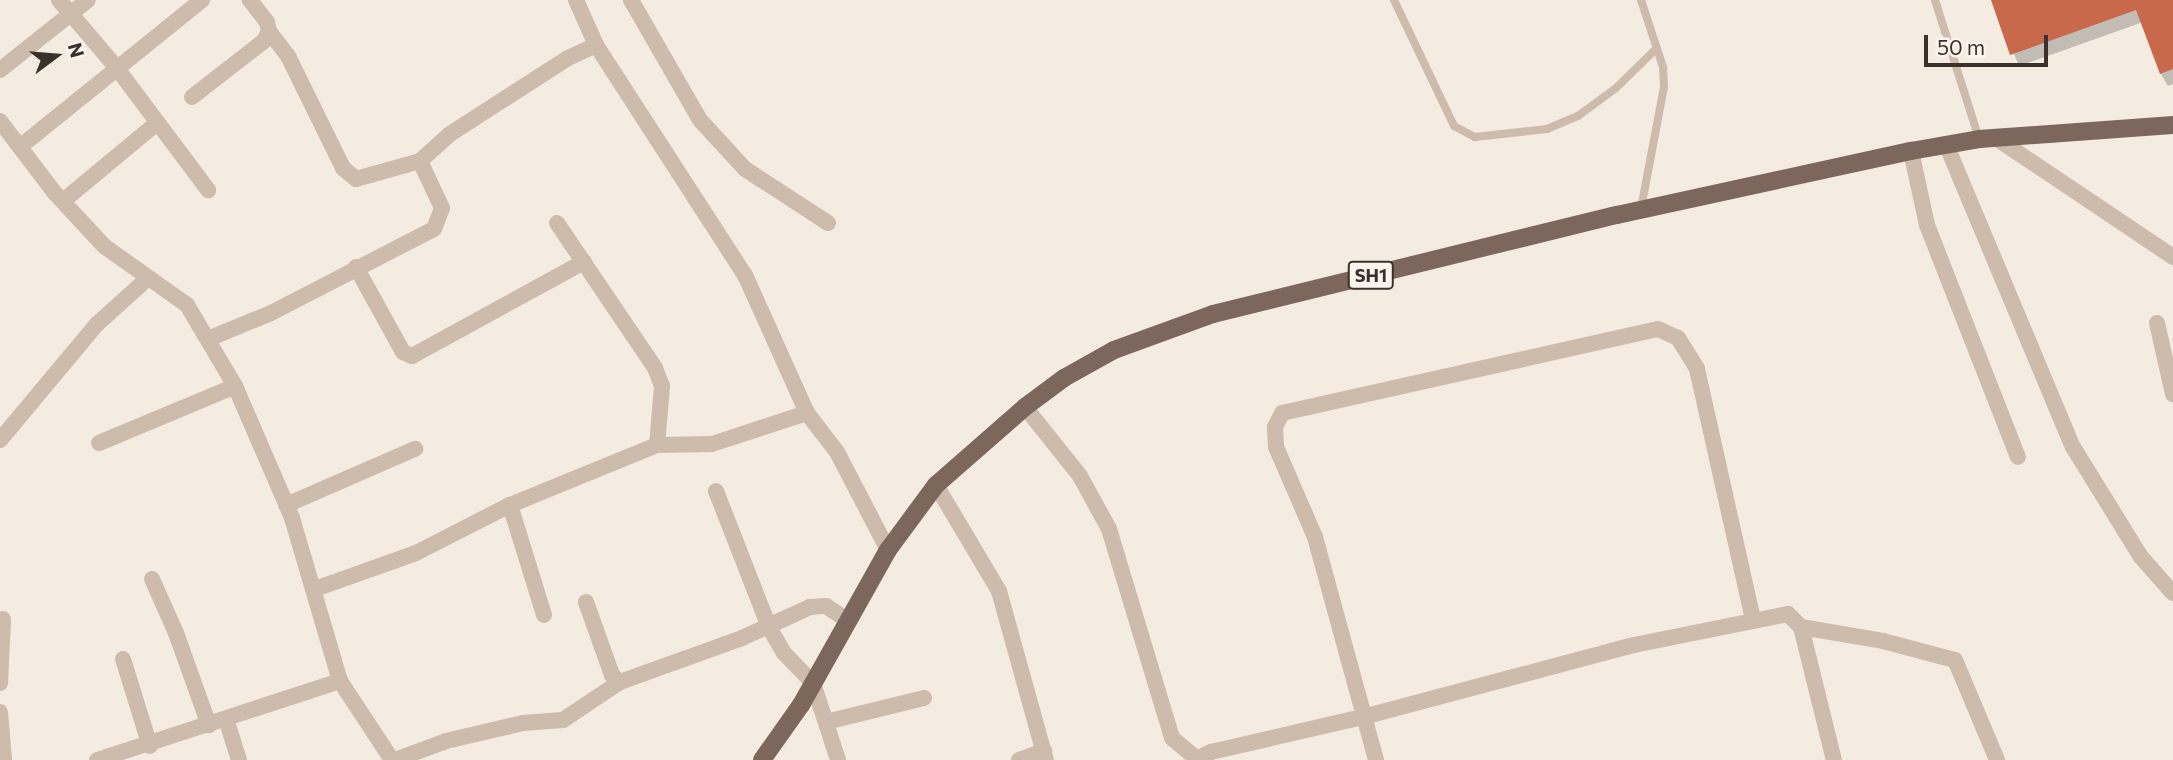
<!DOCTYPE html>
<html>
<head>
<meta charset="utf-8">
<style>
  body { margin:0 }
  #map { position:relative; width:2173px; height:760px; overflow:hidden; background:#f4ebe1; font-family:Commissioner,sans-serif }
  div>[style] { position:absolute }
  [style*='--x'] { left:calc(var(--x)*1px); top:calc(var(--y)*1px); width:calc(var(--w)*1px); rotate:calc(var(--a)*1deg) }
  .shadow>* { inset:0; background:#0003 }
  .building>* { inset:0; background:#c8694b }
  .service>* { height:8px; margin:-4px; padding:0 4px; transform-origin:4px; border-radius:4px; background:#cdbbac }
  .minor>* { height:16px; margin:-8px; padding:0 8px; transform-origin:8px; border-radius:8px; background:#cdbbac }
  .primary>* { height:18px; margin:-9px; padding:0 9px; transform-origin:9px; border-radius:9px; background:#7d675c }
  span { translate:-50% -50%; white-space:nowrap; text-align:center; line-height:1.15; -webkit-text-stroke:5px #fbf5ee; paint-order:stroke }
  .shield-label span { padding:2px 5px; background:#fbf5ee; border:2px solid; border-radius:5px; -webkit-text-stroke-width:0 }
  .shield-label { font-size:18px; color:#3b302b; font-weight:700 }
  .north { position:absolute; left:21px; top:21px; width:70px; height:70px; -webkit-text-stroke:5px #fbf5ee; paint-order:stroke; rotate:74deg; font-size:19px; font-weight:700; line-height:28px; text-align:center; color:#3b302b }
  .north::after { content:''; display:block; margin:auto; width:24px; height:32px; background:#3b302b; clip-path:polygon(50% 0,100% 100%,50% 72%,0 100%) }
  .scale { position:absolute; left:1924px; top:35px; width:124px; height:32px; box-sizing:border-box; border:4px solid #3b302b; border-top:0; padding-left:9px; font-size:21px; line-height:24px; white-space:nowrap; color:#3b302b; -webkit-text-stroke:5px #fbf5ee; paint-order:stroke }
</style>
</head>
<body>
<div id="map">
  <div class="shadow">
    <div style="clip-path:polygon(1992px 0,2173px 0,2173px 84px,2168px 86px,2161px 74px,2143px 22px,2019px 66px)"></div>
  </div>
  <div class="building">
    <div style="clip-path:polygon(1991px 0,2173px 0,2173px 69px,2160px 74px,2136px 10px,2010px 55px)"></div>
  </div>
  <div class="service">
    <div style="--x:1394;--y:0;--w:140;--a:64.5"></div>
    <div style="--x:1454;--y:126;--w:24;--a:28"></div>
    <div style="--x:1475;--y:137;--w:72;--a:-6.3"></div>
    <div style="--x:1547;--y:129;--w:34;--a:-23"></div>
    <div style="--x:1578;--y:116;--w:47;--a:-36.4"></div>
    <div style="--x:1616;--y:88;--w:57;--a:-44.3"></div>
    <div style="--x:1641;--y:0;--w:71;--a:71.8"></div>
    <div style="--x:1663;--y:67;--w:20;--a:87"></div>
    <div style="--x:1664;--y:87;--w:124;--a:100.7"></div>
    <div style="--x:1935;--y:0;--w:146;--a:72.4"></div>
  </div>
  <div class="minor">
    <div style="--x:59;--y:0;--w:88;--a:49.6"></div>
    <div style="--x:116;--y:67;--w:154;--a:53.2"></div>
    <div style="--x:576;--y:0;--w:49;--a:66"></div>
    <div style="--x:596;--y:45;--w:274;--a:57.1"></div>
    <div style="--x:745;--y:275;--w:151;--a:65.8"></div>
    <div style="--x:807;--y:413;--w:49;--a:52.4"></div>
    <div style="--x:837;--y:452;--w:110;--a:62.5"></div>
    <div style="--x:631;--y:0;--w:138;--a:60.1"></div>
    <div style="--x:700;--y:120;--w:67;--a:47.4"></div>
    <div style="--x:745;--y:169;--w:99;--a:33"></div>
    <div style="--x:269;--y:31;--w:31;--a:53"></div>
    <div style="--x:288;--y:56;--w:125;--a:63.8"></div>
    <div style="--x:343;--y:168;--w:17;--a:40"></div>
    <div style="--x:356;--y:179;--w:66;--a:-15.7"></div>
    <div style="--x:0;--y:70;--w:112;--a:-38.5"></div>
    <div style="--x:192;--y:97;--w:91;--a:-37.9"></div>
    <div style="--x:264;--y:41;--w:11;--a:-63"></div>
    <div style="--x:269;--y:31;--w:9;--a:-103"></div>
    <div style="--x:267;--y:22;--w:28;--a:-128"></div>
    <div style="--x:0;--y:121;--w:89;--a:52.7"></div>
    <div style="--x:54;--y:192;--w:74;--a:47.2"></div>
    <div style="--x:104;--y:246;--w:102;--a:35.4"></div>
    <div style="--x:187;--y:305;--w:94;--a:59.3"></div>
    <div style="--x:235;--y:386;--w:144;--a:66.6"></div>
    <div style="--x:292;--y:518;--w:170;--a:73.6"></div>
    <div style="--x:340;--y:681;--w:95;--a:56.6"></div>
    <div style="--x:1999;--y:140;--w:210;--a:33.9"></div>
    <div style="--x:1946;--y:144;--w:329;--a:67.3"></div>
    <div style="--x:2073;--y:447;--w:129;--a:58.3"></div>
    <div style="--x:2141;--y:557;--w:48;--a:48.4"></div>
    <div style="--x:21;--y:146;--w:233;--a:-38.9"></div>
    <div style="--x:1911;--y:151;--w:76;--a:77.8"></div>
    <div style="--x:1927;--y:225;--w:249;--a:68.6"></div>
    <div style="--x:63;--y:201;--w:122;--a:-39.7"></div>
    <div style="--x:557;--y:223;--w:175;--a:55.9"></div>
    <div style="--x:655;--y:368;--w:19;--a:69"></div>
    <div style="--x:662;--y:386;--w:59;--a:94.8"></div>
    <div style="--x:356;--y:267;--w:97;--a:61.1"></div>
    <div style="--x:403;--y:352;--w:10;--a:24"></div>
    <div style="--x:412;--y:356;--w:196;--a:-28.7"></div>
    <div style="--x:2157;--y:323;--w:73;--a:77.3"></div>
    <div style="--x:208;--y:339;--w:68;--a:-22.4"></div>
    <div style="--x:271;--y:313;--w:183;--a:-27.3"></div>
    <div style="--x:434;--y:229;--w:22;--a:-69"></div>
    <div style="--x:442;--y:208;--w:52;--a:-115.1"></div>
    <div style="--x:420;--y:161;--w:40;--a:-42"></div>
    <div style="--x:450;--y:134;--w:140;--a:-32.8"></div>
    <div style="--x:568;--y:58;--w:31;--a:-25"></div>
    <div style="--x:1025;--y:407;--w:88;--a:51.4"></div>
    <div style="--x:1080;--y:476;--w:60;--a:61.3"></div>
    <div style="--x:1109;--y:529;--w:218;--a:73.2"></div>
    <div style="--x:1172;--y:738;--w:30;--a:40"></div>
    <div style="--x:0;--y:440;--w:150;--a:-50.1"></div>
    <div style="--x:96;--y:325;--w:70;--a:-42.1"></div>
    <div style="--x:99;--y:443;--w:147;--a:-22.7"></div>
    <div style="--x:936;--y:485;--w:123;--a:59.3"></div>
    <div style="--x:999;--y:591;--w:175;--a:74.5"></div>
    <div style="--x:716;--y:491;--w:146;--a:68.7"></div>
    <div style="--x:769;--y:627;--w:30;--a:60"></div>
    <div style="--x:784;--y:653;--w:42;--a:46"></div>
    <div style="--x:813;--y:683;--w:81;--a:72"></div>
    <div style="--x:286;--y:505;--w:141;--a:-23.5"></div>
    <div style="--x:510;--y:505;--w:115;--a:72.8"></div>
    <div style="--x:152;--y:579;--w:59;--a:66"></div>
    <div style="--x:176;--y:633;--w:98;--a:70.3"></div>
    <div style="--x:315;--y:589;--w:107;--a:-19.6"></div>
    <div style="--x:416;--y:553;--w:106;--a:-27.1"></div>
    <div style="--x:510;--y:505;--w:159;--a:-22.2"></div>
    <div style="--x:657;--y:445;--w:55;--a:-1"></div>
    <div style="--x:712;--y:444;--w:100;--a:-18.1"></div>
    <div style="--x:586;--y:602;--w:77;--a:70.4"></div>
    <div style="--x:612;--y:675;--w:11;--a:41"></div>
    <div style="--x:620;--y:682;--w:130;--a:-19.8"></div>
    <div style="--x:742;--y:638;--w:75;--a:-24.5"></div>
    <div style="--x:810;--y:607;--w:16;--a:-4"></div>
    <div style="--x:826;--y:606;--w:25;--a:34"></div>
    <div style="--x:1801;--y:627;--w:83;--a:9.7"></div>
    <div style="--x:1883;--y:641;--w:74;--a:14.8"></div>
    <div style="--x:1955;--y:660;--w:108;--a:67.2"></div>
    <div style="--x:123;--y:659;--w:91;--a:72.8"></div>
    <div style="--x:0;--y:683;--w:64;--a:-87.3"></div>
    <div style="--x:0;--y:712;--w:48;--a:85.2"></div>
    <div style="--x:226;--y:719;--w:43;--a:72.4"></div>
    <div style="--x:826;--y:722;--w:101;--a:-13.8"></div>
    <div style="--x:97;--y:760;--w:256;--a:-18"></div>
    <div style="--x:395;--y:760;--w:54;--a:-20.4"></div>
    <div style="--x:446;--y:741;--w:79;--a:-13.2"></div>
    <div style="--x:523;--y:723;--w:40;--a:-4.3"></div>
    <div style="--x:563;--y:720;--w:69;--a:-33.7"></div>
    <div style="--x:1019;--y:760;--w:27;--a:-20"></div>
    <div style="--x:1195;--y:760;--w:18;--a:-27"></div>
    <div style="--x:1211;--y:752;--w:156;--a:-13"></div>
    <div style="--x:1363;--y:717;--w:280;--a:-14.9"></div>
    <div style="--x:1634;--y:645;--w:157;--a:-11.4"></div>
    <div style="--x:1788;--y:614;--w:18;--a:45"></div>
    <div style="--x:1801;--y:627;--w:137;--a:76.1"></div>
    <div style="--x:1376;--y:760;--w:231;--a:-105.3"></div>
    <div style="--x:1315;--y:537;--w:98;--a:-113.4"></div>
    <div style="--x:1276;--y:447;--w:20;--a:-93"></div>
    <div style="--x:1275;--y:427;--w:16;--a:-63"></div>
    <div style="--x:1282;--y:413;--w:385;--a:-12.6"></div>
    <div style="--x:1658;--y:329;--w:22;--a:24"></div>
    <div style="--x:1678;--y:338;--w:36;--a:58"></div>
    <div style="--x:1697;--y:369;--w:257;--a:77.4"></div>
  </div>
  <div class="primary">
    <div style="--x:762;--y:760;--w:67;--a:-54.7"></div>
    <div style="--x:801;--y:705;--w:178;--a:-60.7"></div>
    <div style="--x:888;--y:550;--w:81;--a:-53.6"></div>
    <div style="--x:936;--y:485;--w:118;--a:-41.2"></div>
    <div style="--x:1025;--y:407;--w:49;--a:-36.6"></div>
    <div style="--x:1064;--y:378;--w:57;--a:-29.2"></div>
    <div style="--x:1114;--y:350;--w:105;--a:-20"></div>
    <div style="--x:1213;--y:314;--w:416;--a:-13.8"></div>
    <div style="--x:1617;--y:215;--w:301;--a:-12.3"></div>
    <div style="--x:1911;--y:151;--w:69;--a:-10"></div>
    <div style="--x:1979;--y:139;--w:195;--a:-4.1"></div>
  </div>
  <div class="shield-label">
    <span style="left:1371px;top:275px">SH1</span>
  </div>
  <div class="north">N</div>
  <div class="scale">50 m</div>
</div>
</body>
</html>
